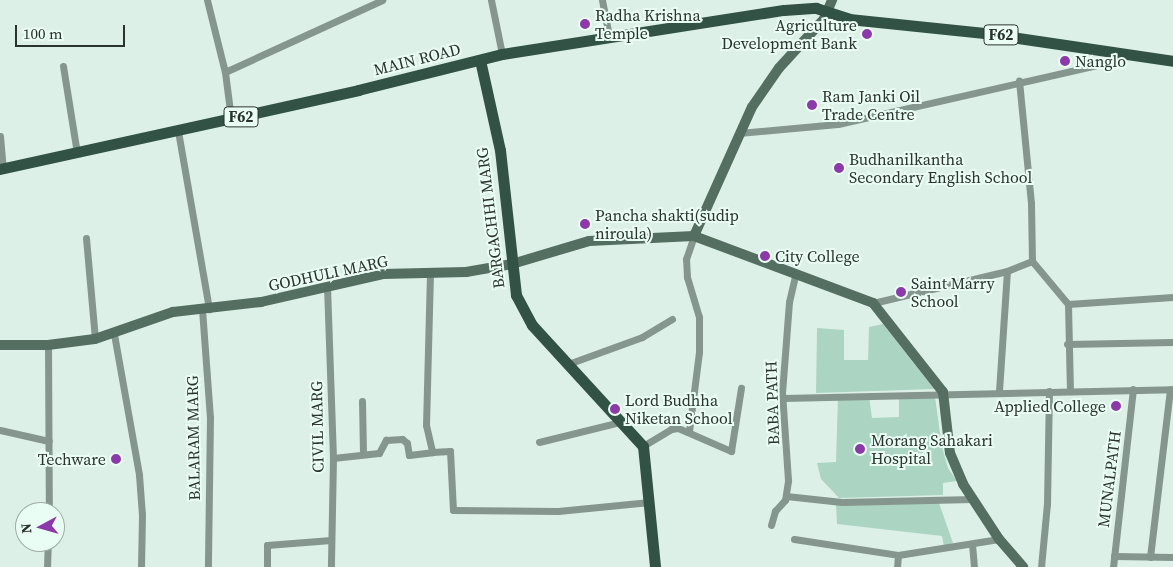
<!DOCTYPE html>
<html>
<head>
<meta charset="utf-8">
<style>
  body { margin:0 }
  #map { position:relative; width:1173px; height:567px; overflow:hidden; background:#ddf0e7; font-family:"Source Serif 4",serif }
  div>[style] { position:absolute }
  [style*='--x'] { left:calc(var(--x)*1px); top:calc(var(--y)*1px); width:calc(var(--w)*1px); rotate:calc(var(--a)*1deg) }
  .green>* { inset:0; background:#abd4c2 }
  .street>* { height:7px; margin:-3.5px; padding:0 3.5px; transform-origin:3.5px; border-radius:3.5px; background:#85968e }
  .secondary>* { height:10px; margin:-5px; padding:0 5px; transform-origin:5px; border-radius:5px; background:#546e62 }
  .primary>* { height:11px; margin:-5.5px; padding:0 5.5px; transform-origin:5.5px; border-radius:5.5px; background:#315244 }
  .dots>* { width:14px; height:14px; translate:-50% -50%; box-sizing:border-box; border:2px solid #eafdf4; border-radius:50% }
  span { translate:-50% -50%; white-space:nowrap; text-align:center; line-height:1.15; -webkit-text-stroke:4px #eafdf4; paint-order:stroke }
  .shield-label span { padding:1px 4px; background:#eafdf4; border:1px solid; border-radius:4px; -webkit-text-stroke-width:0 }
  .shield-label { font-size:15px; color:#2b332f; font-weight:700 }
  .poi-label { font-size:16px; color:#2b332f }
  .left { translate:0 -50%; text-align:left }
  .right { translate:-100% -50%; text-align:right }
  .street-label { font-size:16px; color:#2b332f }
  .north { position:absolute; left:15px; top:502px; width:50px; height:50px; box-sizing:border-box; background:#eafdf4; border:1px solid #9eaca5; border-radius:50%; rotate:264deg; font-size:14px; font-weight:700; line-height:20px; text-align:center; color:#2b332f }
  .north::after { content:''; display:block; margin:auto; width:18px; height:22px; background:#8c3aa9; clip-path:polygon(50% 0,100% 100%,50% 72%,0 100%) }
  .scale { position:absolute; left:15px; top:25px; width:110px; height:22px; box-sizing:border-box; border:2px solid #2b332f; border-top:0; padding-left:6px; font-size:15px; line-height:18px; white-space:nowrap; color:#2b332f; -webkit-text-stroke:4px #eafdf4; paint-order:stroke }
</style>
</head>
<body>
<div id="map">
  <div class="green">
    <div style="clip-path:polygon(883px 324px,934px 389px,816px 393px,817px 328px,844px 330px,844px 360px,868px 360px,869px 327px)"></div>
    <div style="clip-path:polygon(838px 396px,869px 396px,872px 418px,899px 417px,899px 396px,935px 397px,942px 447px,948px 468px,957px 481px,943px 483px,943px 495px,839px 498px,821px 479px,817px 463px,836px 462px)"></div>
    <div style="clip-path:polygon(939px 503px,953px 543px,944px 546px,942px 536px,837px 524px,836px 504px)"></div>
  </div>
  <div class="street">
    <div style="--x:207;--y:0;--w:74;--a:76"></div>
    <div style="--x:225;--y:72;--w:47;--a:82.7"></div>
    <div style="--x:491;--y:0;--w:55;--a:78.5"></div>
    <div style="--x:602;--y:0;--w:37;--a:79"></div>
    <div style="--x:63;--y:66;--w:88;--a:80.9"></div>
    <div style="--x:225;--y:72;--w:173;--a:-24.6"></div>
    <div style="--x:178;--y:131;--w:181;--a:80.1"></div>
    <div style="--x:739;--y:133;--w:99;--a:-5.2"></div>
    <div style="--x:838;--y:124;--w:279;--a:-12.8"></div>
    <div style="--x:1110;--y:62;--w:12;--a:-70"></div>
    <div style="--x:0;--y:136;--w:33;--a:85"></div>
    <div style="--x:86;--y:238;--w:101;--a:84.9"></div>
    <div style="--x:1032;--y:261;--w:56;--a:50.1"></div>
    <div style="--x:1068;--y:304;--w:86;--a:88.7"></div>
    <div style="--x:430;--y:273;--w:152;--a:91.5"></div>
    <div style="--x:426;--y:425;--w:28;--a:77"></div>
    <div style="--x:432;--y:452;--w:18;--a:-3"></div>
    <div style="--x:450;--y:451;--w:59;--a:87.1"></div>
    <div style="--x:453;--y:510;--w:105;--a:0.5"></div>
    <div style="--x:558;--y:511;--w:92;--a:-5.6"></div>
    <div style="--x:327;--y:286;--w:172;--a:88"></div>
    <div style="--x:333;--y:458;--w:109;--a:91.1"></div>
    <div style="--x:873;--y:303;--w:138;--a:-13.4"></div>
    <div style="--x:1007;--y:271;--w:27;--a:-22"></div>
    <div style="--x:1032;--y:261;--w:58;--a:-91"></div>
    <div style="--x:1031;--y:203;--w:123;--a:-95.6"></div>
    <div style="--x:1068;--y:304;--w:105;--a:-3.8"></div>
    <div style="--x:202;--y:309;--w:108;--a:85.8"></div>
    <div style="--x:210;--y:417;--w:150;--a:90.8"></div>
    <div style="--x:114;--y:334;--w:143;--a:79.9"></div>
    <div style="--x:139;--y:475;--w:40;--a:85.7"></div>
    <div style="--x:142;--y:515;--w:52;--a:91.1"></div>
    <div style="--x:1067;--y:344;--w:106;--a:-1.1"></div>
    <div style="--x:48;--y:345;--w:167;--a:89.7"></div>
    <div style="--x:568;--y:364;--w:79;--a:-20"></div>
    <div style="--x:642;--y:337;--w:35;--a:-31"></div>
    <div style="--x:999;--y:391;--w:120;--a:-86.2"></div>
    <div style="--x:783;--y:398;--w:390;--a:-1.3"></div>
    <div style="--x:362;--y:401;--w:53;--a:88.9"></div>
    <div style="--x:0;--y:430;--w:50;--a:12.7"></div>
    <div style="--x:689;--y:431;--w:80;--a:-82.8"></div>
    <div style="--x:699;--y:352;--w:35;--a:-90"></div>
    <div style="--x:699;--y:317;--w:42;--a:-106.7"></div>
    <div style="--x:687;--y:277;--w:18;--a:-93"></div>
    <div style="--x:686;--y:259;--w:24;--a:-71"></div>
    <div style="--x:539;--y:442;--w:83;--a:-13.9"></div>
    <div style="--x:643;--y:446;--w:33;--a:-31"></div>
    <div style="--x:671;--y:429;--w:7;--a:-8"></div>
    <div style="--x:678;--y:428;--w:58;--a:23.5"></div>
    <div style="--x:731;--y:451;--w:64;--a:-81"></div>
    <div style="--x:333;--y:458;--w:46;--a:-6.2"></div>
    <div style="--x:379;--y:453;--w:15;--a:-62"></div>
    <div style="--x:386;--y:440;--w:16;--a:-4"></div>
    <div style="--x:402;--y:439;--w:6;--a:39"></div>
    <div style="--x:407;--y:443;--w:12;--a:81"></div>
    <div style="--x:409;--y:455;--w:23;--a:-7"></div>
    <div style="--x:786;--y:496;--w:56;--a:6.1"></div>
    <div style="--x:842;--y:502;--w:131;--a:-1.3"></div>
    <div style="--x:771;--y:525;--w:15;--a:-74"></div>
    <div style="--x:775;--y:511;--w:15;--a:-48"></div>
    <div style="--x:785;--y:500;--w:20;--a:-81"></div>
    <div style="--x:788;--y:480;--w:87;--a:-93.9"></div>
    <div style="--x:782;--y:393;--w:91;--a:-85.6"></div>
    <div style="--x:789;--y:302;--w:26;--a:-77"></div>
    <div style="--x:794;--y:539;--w:105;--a:8.7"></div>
    <div style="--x:898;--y:555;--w:102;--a:-9"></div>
    <div style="--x:972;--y:544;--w:23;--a:85"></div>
    <div style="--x:1114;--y:556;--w:59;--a:1"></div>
    <div style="--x:1150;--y:557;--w:169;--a:-83.2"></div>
    <div style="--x:47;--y:567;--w:25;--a:-88"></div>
    <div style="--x:267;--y:567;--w:22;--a:-90"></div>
    <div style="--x:267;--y:545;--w:64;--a:-4.5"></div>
    <div style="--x:897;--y:567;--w:12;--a:-85"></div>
    <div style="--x:1041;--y:567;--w:63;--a:-84.6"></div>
    <div style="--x:1047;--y:504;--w:113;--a:-89"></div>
    <div style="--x:1113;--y:567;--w:179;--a:-83.6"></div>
  </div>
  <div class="secondary">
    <div style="--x:694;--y:236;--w:191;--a:20.5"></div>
    <div style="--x:873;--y:303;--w:113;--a:51.8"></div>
    <div style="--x:943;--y:392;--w:61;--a:83.5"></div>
    <div style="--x:950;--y:453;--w:34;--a:67"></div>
    <div style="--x:963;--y:484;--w:66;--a:56.8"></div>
    <div style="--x:999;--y:539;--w:37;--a:49"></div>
    <div style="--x:694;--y:236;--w:141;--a:-65.8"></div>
    <div style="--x:752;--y:107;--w:47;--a:-55.3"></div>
    <div style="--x:779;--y:68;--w:67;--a:-47.4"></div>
    <div style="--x:824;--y:19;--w:21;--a:-67"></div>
    <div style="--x:0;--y:345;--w:48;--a:0"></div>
    <div style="--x:48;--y:345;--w:47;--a:-7.3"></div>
    <div style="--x:95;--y:339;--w:83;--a:-19.1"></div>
    <div style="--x:173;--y:312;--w:89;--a:-6.5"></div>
    <div style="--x:261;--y:302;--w:125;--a:-12.9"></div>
    <div style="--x:383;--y:274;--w:83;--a:-1.4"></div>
    <div style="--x:466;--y:272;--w:47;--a:-9.9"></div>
    <div style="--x:512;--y:264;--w:80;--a:-16.6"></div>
    <div style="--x:589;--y:241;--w:105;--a:-2.7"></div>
  </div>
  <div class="primary">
    <div style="--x:480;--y:60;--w:92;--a:77.5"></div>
    <div style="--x:500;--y:150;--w:146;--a:83.7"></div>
    <div style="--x:516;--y:295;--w:34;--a:62"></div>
    <div style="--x:532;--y:325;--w:164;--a:47.5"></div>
    <div style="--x:643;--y:446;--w:122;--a:84.3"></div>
    <div style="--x:0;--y:169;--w:367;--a:-12.4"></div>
    <div style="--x:358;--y:90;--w:148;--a:-14"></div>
    <div style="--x:502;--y:54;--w:285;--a:-8.9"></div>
    <div style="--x:784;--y:10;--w:32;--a:-4"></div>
    <div style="--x:816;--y:8;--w:35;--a:18"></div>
    <div style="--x:849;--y:19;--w:136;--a:5.9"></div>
    <div style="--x:984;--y:33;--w:191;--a:8.4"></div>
  </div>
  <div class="dots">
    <div style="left:585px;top:24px;background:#8c3aa9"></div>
    <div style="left:867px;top:34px;background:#8c3aa9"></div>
    <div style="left:1065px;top:61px;background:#8c3aa9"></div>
    <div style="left:812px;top:105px;background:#8c3aa9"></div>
    <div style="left:839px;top:168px;background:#8c3aa9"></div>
    <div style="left:585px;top:224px;background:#8c3aa9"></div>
    <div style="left:765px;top:256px;background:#8c3aa9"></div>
    <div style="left:901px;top:292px;background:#8c3aa9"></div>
    <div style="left:1116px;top:406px;background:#8c3aa9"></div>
    <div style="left:615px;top:409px;background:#8c3aa9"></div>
    <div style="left:860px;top:449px;background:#8c3aa9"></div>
    <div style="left:116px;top:459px;background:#8c3aa9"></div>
  </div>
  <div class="shield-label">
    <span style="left:1001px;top:35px">F62</span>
    <span style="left:241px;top:117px">F62</span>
  </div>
  <div class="poi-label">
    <span class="left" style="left:595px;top:24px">Radha Krishna<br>Temple</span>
    <span class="right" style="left:857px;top:34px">Agriculture<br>Development Bank</span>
    <span class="left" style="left:1075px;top:61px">Nanglo</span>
    <span class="left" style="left:822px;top:105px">Ram Janki Oil<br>Trade Centre</span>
    <span class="left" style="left:849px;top:168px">Budhanilkantha<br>Secondary English School</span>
    <span class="left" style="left:595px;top:224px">Pancha shakti(sudip<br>niroula)</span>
    <span class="left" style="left:775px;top:256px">City College</span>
    <span class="left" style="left:911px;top:292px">Saint Marry<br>School</span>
    <span class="left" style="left:625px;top:409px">Lord Budhha<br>Niketan School</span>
    <span class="right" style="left:1106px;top:406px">Applied College</span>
    <span class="left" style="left:871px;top:449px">Morang Sahakari<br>Hospital</span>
    <span class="right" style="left:106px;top:459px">Techware</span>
  </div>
  <div class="street-label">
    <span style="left:417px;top:59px;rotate:-14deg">MAIN ROAD</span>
    <span style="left:490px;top:218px;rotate:-97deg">BARGACHHI MARG</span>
    <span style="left:328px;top:273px;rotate:-12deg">GODHULI MARG</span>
    <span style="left:772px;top:403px;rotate:-92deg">BABA PATH</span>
    <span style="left:317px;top:427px;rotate:-91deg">CIVIL MARG</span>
    <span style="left:193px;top:438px;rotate:-91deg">BALARAM MARG</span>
    <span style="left:1109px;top:479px;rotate:-83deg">MUNALPATH</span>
  </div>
  <div class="north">N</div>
  <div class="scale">100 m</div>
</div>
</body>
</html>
